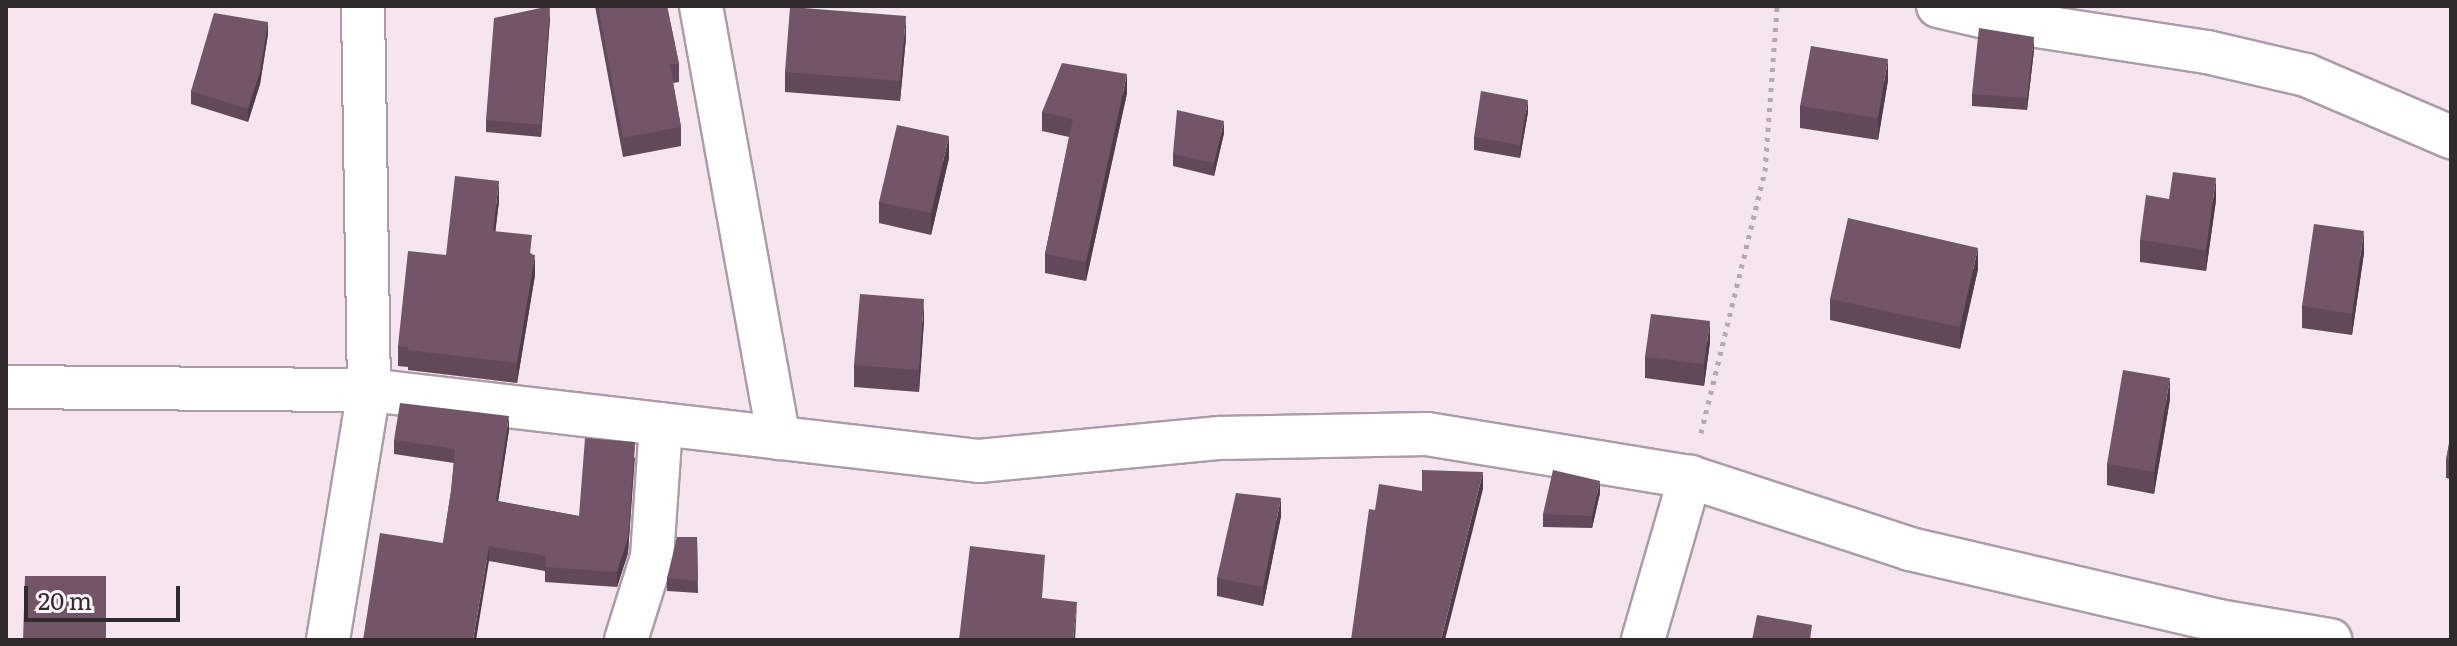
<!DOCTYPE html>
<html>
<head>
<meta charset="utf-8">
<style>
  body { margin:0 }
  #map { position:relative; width:2457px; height:646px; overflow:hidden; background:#f5e5ef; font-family:Literata,serif }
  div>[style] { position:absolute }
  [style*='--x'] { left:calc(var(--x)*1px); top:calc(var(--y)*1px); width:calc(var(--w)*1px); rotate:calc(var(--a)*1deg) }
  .path>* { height:5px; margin-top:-2.5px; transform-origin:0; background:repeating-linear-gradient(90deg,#b5a9b0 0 4px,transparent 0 10px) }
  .roads { filter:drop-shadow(2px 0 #ab9ca5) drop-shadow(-2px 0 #ab9ca5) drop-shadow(0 2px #ab9ca5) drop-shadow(0 -2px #ab9ca5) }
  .street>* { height:42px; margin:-21px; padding:0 21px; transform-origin:21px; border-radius:21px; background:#fff }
  .wall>* { inset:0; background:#624959 }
  .shaded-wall>* { inset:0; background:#503c48 }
  .building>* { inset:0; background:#725567 }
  span { translate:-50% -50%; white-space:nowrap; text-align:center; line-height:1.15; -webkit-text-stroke:8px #fef4fa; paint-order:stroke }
  .frame { position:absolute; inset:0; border:8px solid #302a2d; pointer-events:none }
  .scale { position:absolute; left:24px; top:586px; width:156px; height:36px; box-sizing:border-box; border:4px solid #302a2d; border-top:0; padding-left:10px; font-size:24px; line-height:28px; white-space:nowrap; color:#302a2d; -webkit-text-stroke:6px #fef4fa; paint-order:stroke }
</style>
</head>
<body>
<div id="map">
  <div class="path">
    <div style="--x:1701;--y:433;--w:270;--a:-76.3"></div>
    <div style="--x:1765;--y:171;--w:165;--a:-85.8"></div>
  </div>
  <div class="roads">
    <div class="street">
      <div style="--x:701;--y:6;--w:439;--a:79.8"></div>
      <div style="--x:1938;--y:6;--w:62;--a:13.1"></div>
      <div style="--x:1998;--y:20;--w:211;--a:8.7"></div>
      <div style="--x:2207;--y:52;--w:102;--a:13.1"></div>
      <div style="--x:2306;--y:75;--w:158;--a:23.2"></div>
      <div style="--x:6;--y:387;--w:363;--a:0.5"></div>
      <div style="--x:369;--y:390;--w:614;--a:6.64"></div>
      <div style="--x:979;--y:461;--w:242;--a:-5.5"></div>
      <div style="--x:1220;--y:438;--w:207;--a:-1.1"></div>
      <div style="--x:1427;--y:434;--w:266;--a:9.3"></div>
      <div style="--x:1690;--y:477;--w:231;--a:18.1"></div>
      <div style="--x:1910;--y:549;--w:317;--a:13.1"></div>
      <div style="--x:2219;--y:621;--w:113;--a:9.7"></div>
      <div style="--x:328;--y:640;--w:253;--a:-80.7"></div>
      <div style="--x:369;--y:390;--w:384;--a:-90.9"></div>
      <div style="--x:626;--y:640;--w:87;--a:-72.6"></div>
      <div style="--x:652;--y:557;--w:133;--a:-86.1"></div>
      <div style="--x:1643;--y:640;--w:170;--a:-73.9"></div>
    </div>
  </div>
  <div class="wall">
    <div style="clip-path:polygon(595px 6px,667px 6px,679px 64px,679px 82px,673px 83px,681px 127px,681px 146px,623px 157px)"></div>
    <div style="clip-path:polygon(550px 18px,541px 137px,486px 132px,486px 120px)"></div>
    <div style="clip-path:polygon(268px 34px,260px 84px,248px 122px,191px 104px,191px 91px)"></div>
    <div style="clip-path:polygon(906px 37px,900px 101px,785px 92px,785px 72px)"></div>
    <div style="clip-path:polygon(2034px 50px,2027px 110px,1972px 106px,1972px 94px)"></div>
    <div style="clip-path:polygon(1888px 80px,1878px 140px,1800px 128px,1800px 106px)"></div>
    <div style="clip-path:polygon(1127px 93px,1086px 281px,1045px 273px,1045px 254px,1069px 137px,1042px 131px,1042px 112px)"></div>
    <div style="clip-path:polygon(1528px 112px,1520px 158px,1474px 150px,1474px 137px)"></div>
    <div style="clip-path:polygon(1224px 133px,1214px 176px,1173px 166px,1173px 154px)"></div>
    <div style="clip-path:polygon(949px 158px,931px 235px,879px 223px,879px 202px)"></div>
    <div style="clip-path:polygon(2216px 200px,2206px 271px,2140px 262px,2140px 240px)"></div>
    <div style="clip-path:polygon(499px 201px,495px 232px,532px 254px,535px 275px,517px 383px,408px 370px,408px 367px,398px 366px,398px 346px)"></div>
    <div style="clip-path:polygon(2364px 253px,2352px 335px,2302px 328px,2302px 306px)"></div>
    <div style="clip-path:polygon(1978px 269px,1960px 349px,1830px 320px,1830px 299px)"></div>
    <div style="clip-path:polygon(924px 321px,919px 392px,854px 387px,854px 365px)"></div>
    <div style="clip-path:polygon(1710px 342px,1704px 386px,1645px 378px,1645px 357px)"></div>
    <div style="clip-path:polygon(2170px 399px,2154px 494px,2107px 485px,2107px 464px)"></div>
    <div style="clip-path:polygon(509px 430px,498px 501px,579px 516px,635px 457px,628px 553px,617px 587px,545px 582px,545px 571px,489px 561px,443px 543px,451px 491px,454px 463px,394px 454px,394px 440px)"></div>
    <div style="clip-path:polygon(2451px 433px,2451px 479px,2446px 478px,2446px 460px)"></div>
    <div style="clip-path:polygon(1600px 493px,1592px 528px,1543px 527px,1543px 514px)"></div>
    <div style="clip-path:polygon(1281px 516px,1263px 606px,1217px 596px,1217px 578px)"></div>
    <div style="clip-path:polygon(697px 537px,698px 593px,667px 591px,667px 578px)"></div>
  </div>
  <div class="shaded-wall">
    <div style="clip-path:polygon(550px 6px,550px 18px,541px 137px,541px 125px)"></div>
    <div style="clip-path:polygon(906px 16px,906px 37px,900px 101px,900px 81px)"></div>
    <div style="clip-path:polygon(268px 22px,268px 34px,260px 84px,248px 122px,248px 109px)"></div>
    <div style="clip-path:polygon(2034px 37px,2034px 50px,2027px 110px,2027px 98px)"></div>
    <div style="clip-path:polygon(1888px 59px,1888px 80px,1878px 140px,1878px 118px)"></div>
    <div style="clip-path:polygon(1127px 74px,1127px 93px,1086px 281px,1086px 262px)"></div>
    <div style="clip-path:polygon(1528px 100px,1528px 112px,1520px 158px,1520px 145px)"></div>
    <div style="clip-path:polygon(1224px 121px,1224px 133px,1214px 176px,1214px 163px)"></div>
    <div style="clip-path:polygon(949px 136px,949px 158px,931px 235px,931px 213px)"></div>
    <div style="clip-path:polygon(2216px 178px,2216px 200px,2206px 271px,2206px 250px)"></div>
    <div style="clip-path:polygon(499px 181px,499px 201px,493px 252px,493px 231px)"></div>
    <div style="clip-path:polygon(2364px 231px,2364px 253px,2352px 335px,2352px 314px)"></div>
    <div style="clip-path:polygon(1978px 248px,1978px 269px,1960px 349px,1960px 327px)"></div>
    <div style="clip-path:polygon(535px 255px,535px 275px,517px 383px,517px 363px)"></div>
    <div style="clip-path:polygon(924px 299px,924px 321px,919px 392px,919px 370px)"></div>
    <div style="clip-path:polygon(1710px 321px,1710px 342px,1704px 386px,1704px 364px)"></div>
    <div style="clip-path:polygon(2170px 378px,2170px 399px,2154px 494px,2154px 472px)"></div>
    <div style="clip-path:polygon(509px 416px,509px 430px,496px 515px,496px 501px)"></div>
    <div style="clip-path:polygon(635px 442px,628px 553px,617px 587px,617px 572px)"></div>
    <div style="clip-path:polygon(1483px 472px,1483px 489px,1445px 640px,1441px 640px)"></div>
    <div style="clip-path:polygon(1600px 481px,1600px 493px,1592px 528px,1592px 516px)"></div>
    <div style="clip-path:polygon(1281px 498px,1281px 516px,1263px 606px,1263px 587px)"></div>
    <div style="clip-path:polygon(489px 546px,489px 561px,476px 640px,473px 640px)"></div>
    <div style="clip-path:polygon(1077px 602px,1075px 640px,1073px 640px)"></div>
  </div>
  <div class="building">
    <div style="clip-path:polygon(550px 6px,541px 125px,486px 120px,494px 18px)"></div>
    <div style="clip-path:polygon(598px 6px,667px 6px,679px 64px,670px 64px,681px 127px,623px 138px)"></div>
    <div style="clip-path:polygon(790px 7px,906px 16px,900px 81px,785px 72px)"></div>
    <div style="clip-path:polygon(214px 13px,268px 22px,260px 72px,248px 109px,191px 91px)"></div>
    <div style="clip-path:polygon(1979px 28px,2034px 37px,2027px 98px,1972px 94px)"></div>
    <div style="clip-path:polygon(1811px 46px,1888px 59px,1878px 118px,1800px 106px)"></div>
    <div style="clip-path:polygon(1062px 63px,1127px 74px,1086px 262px,1045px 254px,1073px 119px,1042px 112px)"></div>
    <div style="clip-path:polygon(1481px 91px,1528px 100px,1520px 145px,1474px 137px)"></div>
    <div style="clip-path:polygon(1177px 110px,1224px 121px,1214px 163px,1173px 154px)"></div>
    <div style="clip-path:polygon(897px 125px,949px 136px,931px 213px,879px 202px)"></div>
    <div style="clip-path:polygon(2173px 172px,2216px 178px,2206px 250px,2140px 240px,2146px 195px,2169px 199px)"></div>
    <div style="clip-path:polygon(455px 176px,499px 181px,493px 231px,532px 235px,530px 254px,535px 255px,517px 363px,408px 350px,408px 347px,398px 346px,408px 251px,446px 255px)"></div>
    <div style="clip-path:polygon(1848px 218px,1978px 248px,1960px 327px,1830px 299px)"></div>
    <div style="clip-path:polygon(2314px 224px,2364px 231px,2352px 314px,2302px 306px)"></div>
    <div style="clip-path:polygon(860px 294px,924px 299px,919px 370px,854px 365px)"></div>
    <div style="clip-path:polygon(1651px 314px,1710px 321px,1704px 364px,1645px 357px)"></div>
    <div style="clip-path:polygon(2123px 370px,2170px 378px,2154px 472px,2107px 464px)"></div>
    <div style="clip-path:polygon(400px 403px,509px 416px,496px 501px,579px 516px,585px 438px,635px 442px,628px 538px,617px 572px,545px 567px,546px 556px,489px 546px,473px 640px,363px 640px,380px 533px,443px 543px,451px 491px,455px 449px,394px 440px)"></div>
    <div style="clip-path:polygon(2451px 433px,2451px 460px,2446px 460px)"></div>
    <div style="clip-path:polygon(1422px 470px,1483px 472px,1441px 640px,1351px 640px,1369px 509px,1375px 510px,1379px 484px,1422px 491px)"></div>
    <div style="clip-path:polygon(1553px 470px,1600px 481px,1592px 516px,1543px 514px)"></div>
    <div style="clip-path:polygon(1236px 493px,1281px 498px,1263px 587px,1217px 578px)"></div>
    <div style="clip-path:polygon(677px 537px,697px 537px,698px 581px,667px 578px)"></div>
    <div style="clip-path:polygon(970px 546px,1045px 555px,1042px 598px,1077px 602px,1073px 640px,959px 640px)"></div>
    <div style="clip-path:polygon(25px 576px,106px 576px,106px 640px,23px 640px)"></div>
    <div style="clip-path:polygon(1757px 615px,1812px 625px,1810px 640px,1752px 640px)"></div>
  </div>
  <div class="frame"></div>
  <div class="scale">20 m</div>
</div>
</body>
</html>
